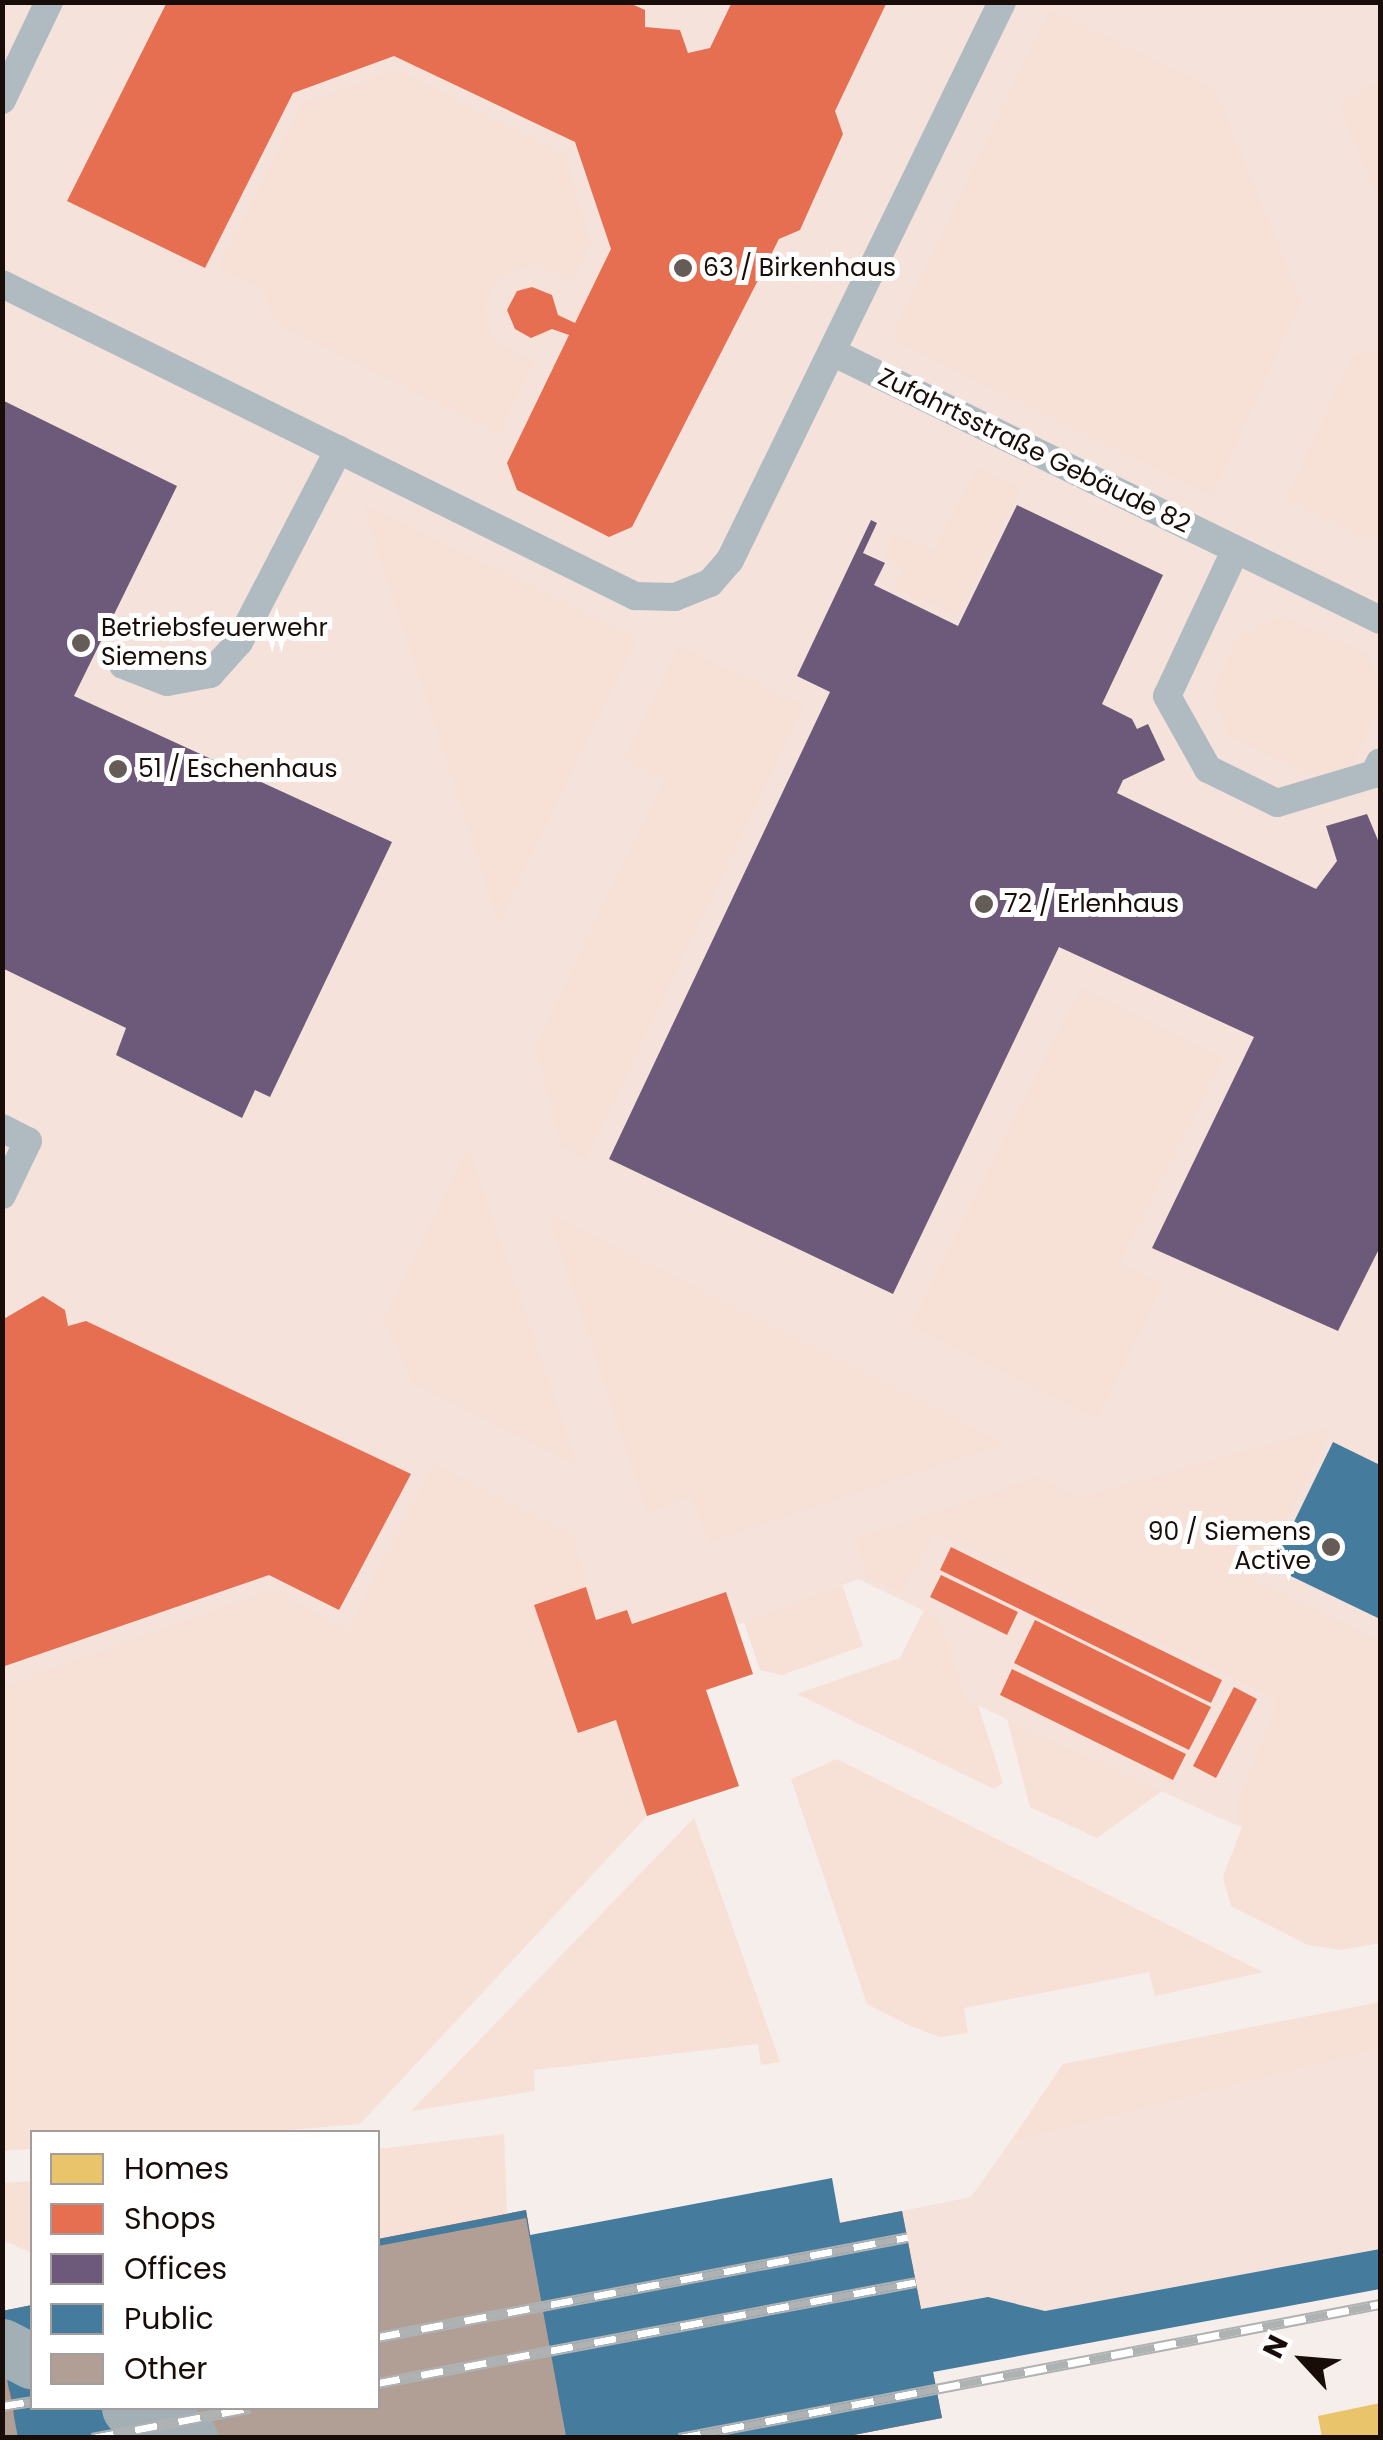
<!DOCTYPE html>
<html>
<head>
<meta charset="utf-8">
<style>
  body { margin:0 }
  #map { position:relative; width:1383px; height:2440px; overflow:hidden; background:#f6eeea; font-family:Poppins,sans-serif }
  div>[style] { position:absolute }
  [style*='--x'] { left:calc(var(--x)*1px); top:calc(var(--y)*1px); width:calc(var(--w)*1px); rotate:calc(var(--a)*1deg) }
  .built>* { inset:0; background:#f4e2db }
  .green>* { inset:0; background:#f7e0d6 }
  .homes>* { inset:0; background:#e9c46a }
  .shops>* { inset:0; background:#e76f51 }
  .offices>* { inset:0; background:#6d597a }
  .public>* { inset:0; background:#457b9d }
  .building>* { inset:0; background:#b19e95 }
  .service>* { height:28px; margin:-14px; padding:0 14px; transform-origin:14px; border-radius:14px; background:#afbbc0 }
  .secondary>* { height:55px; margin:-27.5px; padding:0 27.5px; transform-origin:27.5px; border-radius:27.5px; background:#a2b0b6 }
  .rail>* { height:11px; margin-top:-5.5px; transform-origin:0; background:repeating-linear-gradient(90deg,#fff 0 22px,#afb2b3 0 44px); box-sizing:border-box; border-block:2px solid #afb2b3 }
  .dots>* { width:28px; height:28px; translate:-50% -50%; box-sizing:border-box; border:5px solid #fff; border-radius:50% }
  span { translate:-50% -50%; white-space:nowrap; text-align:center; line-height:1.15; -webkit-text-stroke:10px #fff; paint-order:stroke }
  .poi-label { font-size:25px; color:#180d08 }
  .left { translate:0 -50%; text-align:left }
  .right { translate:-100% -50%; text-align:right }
  .street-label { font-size:25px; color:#180d08 }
  .frame { position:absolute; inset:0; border:5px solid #180d08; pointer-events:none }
  .legend { position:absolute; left:30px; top:2130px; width:350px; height:280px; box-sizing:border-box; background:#fff; border:2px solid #a39e9c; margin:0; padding:12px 18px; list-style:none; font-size:30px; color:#180d08 }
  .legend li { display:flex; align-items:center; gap:20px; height:50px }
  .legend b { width:50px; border:2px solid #a39e9c }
  .north { position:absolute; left:1253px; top:2310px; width:100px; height:100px; -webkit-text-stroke:8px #fff; paint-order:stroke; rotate:296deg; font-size:28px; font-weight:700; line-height:40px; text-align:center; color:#180d08 }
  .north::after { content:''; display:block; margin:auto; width:35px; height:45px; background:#180d08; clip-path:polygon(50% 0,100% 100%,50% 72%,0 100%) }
</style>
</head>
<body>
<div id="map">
  <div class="built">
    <div style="clip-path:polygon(3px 3px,1380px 3px,1380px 1883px,1215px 1816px,966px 1700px,941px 1619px,858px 1579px,645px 1660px,660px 1706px,578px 1733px,3px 2012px)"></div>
    <div style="clip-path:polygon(1380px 2049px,1380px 2249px,1045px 2311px,988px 2297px,921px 2309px,902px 2211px,971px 2197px,1010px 2142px)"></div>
  </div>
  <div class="green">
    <div style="clip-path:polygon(1050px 10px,1215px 89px,1301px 302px,1212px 496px,891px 339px)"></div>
    <div style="clip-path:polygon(397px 70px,565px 155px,591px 245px,572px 281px,535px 264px,497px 278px,484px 307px,493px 341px,534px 361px,499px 433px,276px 324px,263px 289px,218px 268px,302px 104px)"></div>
    <div style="clip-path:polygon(1380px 81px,1380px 205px,1339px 104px)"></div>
    <div style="clip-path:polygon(1380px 349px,1380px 534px,1367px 539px,1286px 499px,1353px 356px)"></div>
    <div style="clip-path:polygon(977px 468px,1020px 488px,957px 616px,895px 587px,903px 568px,883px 556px,895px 534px,933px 551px)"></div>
    <div style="clip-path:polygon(363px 504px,637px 638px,499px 922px)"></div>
    <div style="clip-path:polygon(1282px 616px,1370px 655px,1380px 702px,1353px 766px,1312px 776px,1229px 736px,1212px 691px,1238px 637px)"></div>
    <div style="clip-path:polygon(679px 646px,804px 705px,586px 1159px,560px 1146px,536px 1045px,664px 780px,624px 759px)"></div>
    <div style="clip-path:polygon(1081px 987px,1223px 1058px,1120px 1262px,1163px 1285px,1097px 1419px,910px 1325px)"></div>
    <div style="clip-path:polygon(468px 1147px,578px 1466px,413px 1384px,384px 1320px)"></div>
    <div style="clip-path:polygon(548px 1213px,1005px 1444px,710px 1542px,690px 1496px,648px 1514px)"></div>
    <div style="clip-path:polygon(1333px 1426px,1256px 1581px,1380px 1641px,1380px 1943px,1341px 1950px,1308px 1945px,1231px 1906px,1223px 1877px,1242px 1827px,1236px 1809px,1278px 1700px,935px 1533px,901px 1592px,866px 1577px,856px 1538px,1040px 1477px,1079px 1498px)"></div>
    <div style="clip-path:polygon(433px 1464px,574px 1536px,586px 1587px,534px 1605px,578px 1732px,616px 1720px,647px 1816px,360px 2124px,265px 2132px,32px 2132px,32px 2149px,3px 2151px,3px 1687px,273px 1589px,348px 1631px)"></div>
    <div style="clip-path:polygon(842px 1585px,863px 1646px,782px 1675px,760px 1670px,744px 1622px)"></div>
    <div style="clip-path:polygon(924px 1610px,941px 1619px,966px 1699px,978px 1705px,1003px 1783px,994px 1789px,797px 1694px,900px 1658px)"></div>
    <div style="clip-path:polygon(1007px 1719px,1162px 1791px,1097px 1838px,1030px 1807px)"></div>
    <div style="clip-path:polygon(837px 1759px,1263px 1972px,1155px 1996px,1149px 1972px,964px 2008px,968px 2033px,940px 2037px,910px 2026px,867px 2004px,791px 1779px)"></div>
    <div style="clip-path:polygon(694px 1818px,780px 2062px,761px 2065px,758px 2044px,534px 2070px,535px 2091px,411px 2111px)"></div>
    <div style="clip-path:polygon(1380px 2002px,1380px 2049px,1010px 2142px,1063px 2064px)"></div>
    <div style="clip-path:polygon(504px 2134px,507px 2214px,378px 2239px,378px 2149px)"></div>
    <div style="clip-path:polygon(32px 2181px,32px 2253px,2px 2240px,3px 2183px)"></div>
  </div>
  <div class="homes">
    <div style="clip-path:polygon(1380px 2403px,1380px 2438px,1322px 2438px,1318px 2416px)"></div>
  </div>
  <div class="shops">
    <div style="clip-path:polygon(167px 2px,627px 2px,645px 10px,645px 27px,680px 30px,688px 53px,710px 48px,732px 2px,887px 2px,835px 111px,843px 134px,800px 230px,779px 239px,632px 527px,609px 537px,517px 490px,507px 463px,569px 335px,552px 329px,531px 338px,515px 329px,507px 310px,517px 291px,532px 287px,552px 295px,558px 315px,575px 323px,611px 249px,575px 142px,394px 56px,293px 93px,205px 268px,67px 201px)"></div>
    <div style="clip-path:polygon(43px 1296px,65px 1310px,68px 1326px,86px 1321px,411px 1474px,339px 1610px,269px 1575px,2px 1667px,2px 1320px)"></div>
    <div style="clip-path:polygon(951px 1547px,1222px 1680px,1211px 1703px,940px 1570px)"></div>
    <div style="clip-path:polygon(941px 1575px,1018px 1612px,1007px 1635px,930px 1597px)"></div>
    <div style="clip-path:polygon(586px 1587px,596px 1620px,627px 1610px,632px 1624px,726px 1592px,753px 1674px,706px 1690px,739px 1786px,647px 1816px,616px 1720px,578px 1733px,534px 1605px)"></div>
    <div style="clip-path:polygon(1035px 1620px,1211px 1707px,1189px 1750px,1014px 1663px)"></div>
    <div style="clip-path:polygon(1012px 1669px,1186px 1754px,1173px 1780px,1000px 1695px)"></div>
    <div style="clip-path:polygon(1234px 1687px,1257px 1699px,1216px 1778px,1193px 1766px)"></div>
    <div style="clip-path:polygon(526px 2210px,538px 2280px,902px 2211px,942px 2418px,838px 2438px,2px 2438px,2px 2311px,32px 2305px,32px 2408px,378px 2408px,378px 2239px)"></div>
  </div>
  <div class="offices">
    <div style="clip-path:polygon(2px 400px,177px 486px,74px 696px,392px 842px,270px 1097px,255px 1090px,242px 1118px,116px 1055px,126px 1028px,2px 968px)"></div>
    <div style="clip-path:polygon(1017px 505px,1163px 575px,1102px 704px,1132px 719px,1137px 729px,1148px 724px,1165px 760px,1123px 780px,1117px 793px,1316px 889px,1337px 861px,1326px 826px,1367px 814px,1380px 845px,1380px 1247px,1338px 1331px,1152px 1248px,1254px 1037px,1059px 947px,893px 1294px,609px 1159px,830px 692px,797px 676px,871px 520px,877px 523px,863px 553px,885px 563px,874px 585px,958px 626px)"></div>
  </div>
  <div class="public">
    <div style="clip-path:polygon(1333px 1442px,1380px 1465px,1380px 1619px,1272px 1567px)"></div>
    <div style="clip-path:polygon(832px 2178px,840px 2223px,902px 2211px,921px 2309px,988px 2297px,1045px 2311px,1380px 2249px,1380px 2289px,933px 2372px,942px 2418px,838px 2438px,183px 2438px,333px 2408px,378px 2408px,378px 2239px,526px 2210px,530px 2235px)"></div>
    <div style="clip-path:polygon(32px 2305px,32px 2408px,174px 2408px,117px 2420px,120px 2438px,2px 2438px,2px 2417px,14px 2415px,10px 2391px,2px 2392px,2px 2311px)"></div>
  </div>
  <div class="building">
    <div style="clip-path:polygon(526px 2218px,566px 2436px,120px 2438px,114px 2408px,378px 2408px,378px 2246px)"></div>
    <div style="clip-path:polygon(2px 2363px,4px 2363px,18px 2438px,2px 2438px)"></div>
  </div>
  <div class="service">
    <div style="--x:2;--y:100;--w:109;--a:-64.4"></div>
    <div style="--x:2;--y:284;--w:706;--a:26.24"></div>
    <div style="--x:635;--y:596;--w:40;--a:1.4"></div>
    <div style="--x:675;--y:597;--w:38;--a:-22"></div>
    <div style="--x:710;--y:583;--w:30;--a:-49"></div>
    <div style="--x:730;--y:560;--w:621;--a:-64.01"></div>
    <div style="--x:832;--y:352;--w:610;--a:26.06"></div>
    <div style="--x:1235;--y:551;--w:160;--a:115.1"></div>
    <div style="--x:1167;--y:696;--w:84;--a:60.7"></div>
    <div style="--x:1208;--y:769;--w:77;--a:26.2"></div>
    <div style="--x:1277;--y:803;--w:101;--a:-16.6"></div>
    <div style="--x:1374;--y:774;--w:13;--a:-63"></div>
    <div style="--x:123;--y:665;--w:47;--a:21.1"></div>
    <div style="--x:167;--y:682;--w:44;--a:-10.5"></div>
    <div style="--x:210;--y:674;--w:43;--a:-47.8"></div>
    <div style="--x:239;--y:642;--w:217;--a:-62.6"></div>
    <div style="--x:2;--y:1128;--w:29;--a:27"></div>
    <div style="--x:28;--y:1141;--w:60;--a:115.7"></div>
  </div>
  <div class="secondary">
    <div style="--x:2;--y:2346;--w:34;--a:27"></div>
    <div style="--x:129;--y:2408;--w:68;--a:26.2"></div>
  </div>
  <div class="rail">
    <div style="--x:378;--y:2337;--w:539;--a:-10.68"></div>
    <div style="--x:378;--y:2383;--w:547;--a:-10.63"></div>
    <div style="--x:2;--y:2406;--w:30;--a:-9"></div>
    <div style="--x:92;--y:2438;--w:161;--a:-10.8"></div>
    <div style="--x:679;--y:2438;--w:714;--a:-10.82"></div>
  </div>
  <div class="dots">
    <div style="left:683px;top:268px;background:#665c57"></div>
    <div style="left:81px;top:643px;background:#665c57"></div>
    <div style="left:118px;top:769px;background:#665c57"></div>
    <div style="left:984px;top:904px;background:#665c57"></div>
    <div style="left:1331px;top:1547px;background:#665c57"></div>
  </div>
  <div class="poi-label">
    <span class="left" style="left:703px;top:268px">63 / Birkenhaus</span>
    <span class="left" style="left:101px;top:643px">Betriebsfeuerwehr<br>Siemens</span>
    <span class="left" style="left:138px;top:769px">51 / Eschenhaus</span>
    <span class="left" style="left:1004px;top:904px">72 / Erlenhaus</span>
    <span class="right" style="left:1311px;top:1547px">90 / Siemens<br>Active</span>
  </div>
  <div class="street-label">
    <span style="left:1034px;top:451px;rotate:26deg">Zufahrtsstraße Gebäude 82</span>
  </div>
  <div class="frame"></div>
  <ul class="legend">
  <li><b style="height:28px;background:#e9c46a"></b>Homes</li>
  <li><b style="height:28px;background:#e76f51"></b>Shops</li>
  <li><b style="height:28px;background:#6d597a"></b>Offices</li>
  <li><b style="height:28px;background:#457b9d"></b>Public</li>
  <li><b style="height:28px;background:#b19e95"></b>Other</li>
  </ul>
  <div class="north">N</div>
</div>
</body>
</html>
